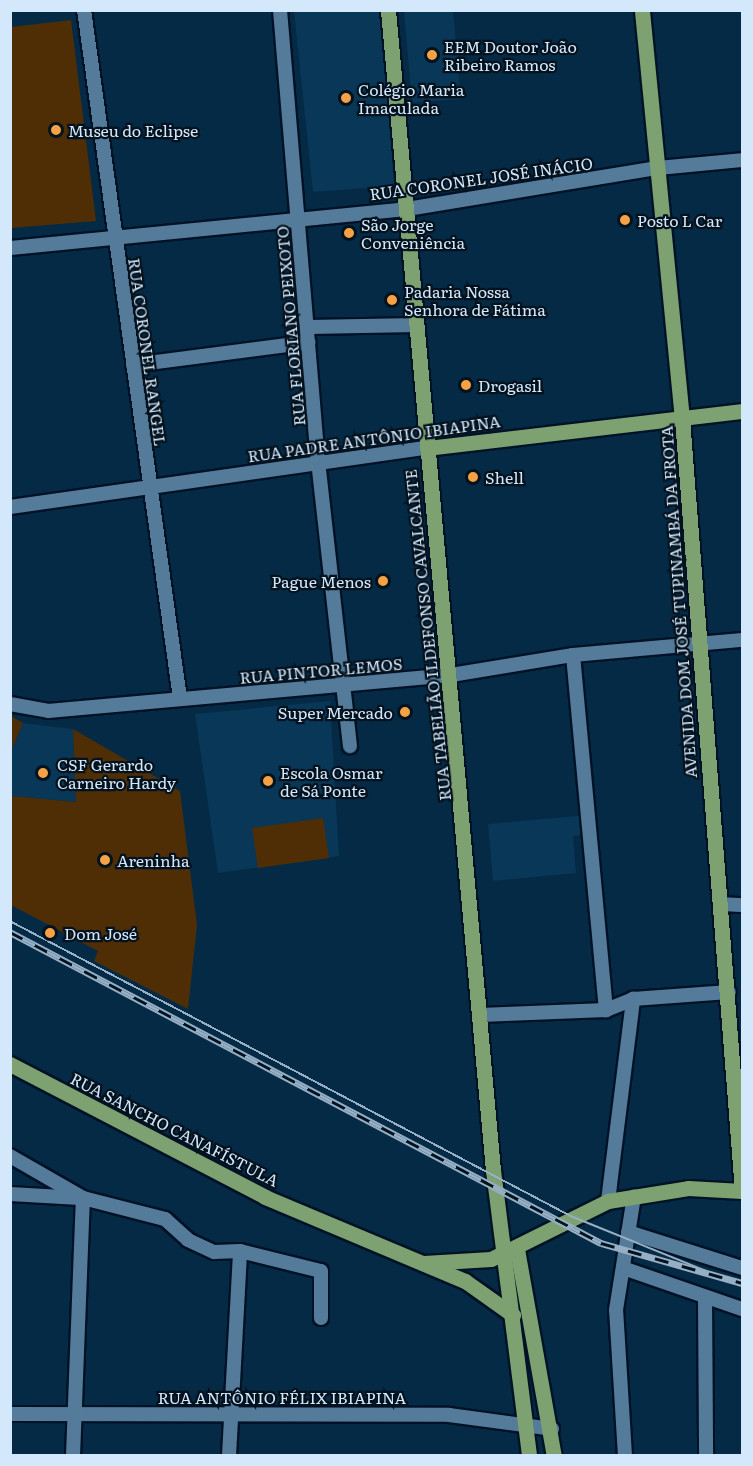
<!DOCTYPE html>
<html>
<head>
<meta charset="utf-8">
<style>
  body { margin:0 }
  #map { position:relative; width:753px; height:1466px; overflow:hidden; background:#042a46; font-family:Literata,serif }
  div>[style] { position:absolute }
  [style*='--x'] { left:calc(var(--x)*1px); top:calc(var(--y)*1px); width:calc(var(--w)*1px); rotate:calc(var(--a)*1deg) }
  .built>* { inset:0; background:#083757 }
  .green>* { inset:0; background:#502e05 }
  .roads { filter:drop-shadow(2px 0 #001226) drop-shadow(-2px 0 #001226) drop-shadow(0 2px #001226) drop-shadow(0 -2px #001226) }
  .minor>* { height:14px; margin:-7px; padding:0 7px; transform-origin:7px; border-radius:7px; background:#557b9b }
  .major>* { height:15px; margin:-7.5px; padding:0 7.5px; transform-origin:7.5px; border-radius:7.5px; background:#7da170 }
  .tram>* { height:1.5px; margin:-0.75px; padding:0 0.75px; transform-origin:0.75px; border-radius:0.75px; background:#96afc5 }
  .rail>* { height:7px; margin-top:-3.5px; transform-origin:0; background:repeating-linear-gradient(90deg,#04121e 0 14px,#96afc5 0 28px); box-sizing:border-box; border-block:2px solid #96afc5 }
  .dots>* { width:16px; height:16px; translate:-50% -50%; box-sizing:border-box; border:3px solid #04121e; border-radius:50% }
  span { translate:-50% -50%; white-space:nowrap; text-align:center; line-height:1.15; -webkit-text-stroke:4.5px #04121e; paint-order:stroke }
  .poi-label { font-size:16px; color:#d4e8fb }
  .left { translate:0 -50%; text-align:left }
  .right { translate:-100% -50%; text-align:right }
  .street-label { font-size:16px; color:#d4e8fb }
  .frame { position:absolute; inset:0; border:12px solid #d4e8fb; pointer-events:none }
</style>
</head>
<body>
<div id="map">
  <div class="built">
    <div style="clip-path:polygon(294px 11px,382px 11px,394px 186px,313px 192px)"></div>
    <div style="clip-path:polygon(404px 11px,453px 11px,461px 99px,412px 103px)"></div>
    <div style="clip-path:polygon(330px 701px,339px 856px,218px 873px,195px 714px)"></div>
    <div style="clip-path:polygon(23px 723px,73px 729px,76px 802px,11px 796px,11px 751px)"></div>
    <div style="clip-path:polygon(587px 815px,588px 835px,573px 836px,576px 873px,493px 881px,488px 824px)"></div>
  </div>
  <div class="green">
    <div style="clip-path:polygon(71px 20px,96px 221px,11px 228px,11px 27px)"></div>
    <div style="clip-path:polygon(11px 716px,23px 723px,11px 751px)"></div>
    <div style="clip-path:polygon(73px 729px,180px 791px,197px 925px,188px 1009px,94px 961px,98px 951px,11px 905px,11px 796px,76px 802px)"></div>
    <div style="clip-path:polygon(323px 818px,329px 858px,258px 868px,252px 828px)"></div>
  </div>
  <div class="roads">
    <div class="minor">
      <div style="--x:84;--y:10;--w:695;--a:82.06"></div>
      <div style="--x:280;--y:10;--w:453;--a:85.2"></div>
      <div style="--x:318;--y:461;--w:287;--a:83.6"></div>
      <div style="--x:10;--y:248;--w:399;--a:-5.6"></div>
      <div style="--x:407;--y:209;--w:254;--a:-9.3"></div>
      <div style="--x:658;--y:168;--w:84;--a:-5.4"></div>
      <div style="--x:308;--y:327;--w:109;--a:-1.1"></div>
      <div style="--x:133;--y:365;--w:177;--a:-7.4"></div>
      <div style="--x:10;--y:507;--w:421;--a:-8.1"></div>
      <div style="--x:573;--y:655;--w:357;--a:84.7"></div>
      <div style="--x:10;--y:704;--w:39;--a:10"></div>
      <div style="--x:48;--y:711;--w:405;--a:-5.1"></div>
      <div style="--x:451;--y:675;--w:124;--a:-9.3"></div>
      <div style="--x:573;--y:655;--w:170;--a:-5.1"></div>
      <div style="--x:721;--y:904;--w:21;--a:3"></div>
      <div style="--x:480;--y:1015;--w:126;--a:-2.3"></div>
      <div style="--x:606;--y:1010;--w:29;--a:-22"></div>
      <div style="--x:633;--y:999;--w:96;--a:-4.2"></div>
      <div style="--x:10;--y:1156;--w:84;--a:29.9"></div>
      <div style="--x:83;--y:1198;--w:85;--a:14.4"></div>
      <div style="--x:165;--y:1219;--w:31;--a:42"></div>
      <div style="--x:188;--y:1240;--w:29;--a:25"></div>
      <div style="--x:214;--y:1252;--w:26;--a:-2"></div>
      <div style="--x:240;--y:1251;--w:83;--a:13.9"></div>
      <div style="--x:321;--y:1271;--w:47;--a:90"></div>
      <div style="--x:10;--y:1194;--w:70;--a:3.3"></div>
      <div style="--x:608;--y:1201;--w:204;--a:-82.9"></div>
      <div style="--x:628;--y:1232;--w:120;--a:17.5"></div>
      <div style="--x:623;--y:1268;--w:126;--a:19"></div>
      <div style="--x:705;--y:1299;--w:157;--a:89.6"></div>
      <div style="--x:10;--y:1414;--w:439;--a:0.1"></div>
      <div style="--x:449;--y:1415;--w:104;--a:7.7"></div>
      <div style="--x:73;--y:1456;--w:258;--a:-87.8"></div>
      <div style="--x:229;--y:1456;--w:205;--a:-86.9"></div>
      <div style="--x:625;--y:1456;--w:146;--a:-93.5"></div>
      <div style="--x:616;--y:1310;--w:115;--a:-81"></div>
    </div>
    <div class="major">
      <div style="--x:388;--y:10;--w:1165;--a:84.83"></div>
      <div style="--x:493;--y:1170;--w:288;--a:82.8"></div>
      <div style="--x:427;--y:448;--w:317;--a:-6.7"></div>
      <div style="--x:10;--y:1064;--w:288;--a:27.5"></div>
      <div style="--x:265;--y:1197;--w:217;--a:22.8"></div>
      <div style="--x:465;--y:1281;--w:59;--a:35.3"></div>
      <div style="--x:517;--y:1249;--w:210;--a:79.9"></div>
      <div style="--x:424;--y:1263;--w:67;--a:-3.4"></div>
      <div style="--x:491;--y:1259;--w:131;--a:-26.4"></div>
      <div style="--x:608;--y:1201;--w:81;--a:-9.2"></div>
      <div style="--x:688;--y:1188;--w:54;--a:3.2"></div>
      <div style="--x:742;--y:1191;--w:774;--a:-94.44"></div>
      <div style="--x:682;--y:419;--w:411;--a:-95.6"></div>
    </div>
  </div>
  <div class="tram">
    <div style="--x:10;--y:921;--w:634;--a:27.74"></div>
    <div style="--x:571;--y:1216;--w:144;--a:22.1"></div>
  </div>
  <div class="rail">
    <div style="--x:10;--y:932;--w:668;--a:27.75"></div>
    <div style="--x:601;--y:1243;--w:147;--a:15.8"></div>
  </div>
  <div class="dots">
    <div style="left:432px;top:55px;background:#f5a246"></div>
    <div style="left:346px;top:98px;background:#f5a246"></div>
    <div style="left:56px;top:130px;background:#f5a246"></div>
    <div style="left:625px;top:220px;background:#f5a246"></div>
    <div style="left:349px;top:233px;background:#f5a246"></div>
    <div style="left:392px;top:300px;background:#f5a246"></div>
    <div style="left:466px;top:385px;background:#f5a246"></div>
    <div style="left:473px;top:477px;background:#f5a246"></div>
    <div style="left:383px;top:581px;background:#f5a246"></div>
    <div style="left:405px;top:712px;background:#f5a246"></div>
    <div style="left:43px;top:773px;background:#f5a246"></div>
    <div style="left:268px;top:781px;background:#f5a246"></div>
    <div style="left:105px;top:860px;background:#f5a246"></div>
    <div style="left:50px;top:933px;background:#f5a246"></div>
  </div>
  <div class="poi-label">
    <span class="left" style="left:444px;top:55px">EEM Doutor João<br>Ribeiro Ramos</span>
    <span class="left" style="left:358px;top:98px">Colégio Maria<br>Imaculada</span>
    <span class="left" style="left:68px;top:130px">Museu do Eclipse</span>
    <span class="left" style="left:637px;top:220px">Posto L Car</span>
    <span class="left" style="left:361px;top:233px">São Jorge<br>Conveniência</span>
    <span class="left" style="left:404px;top:300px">Padaria Nossa<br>Senhora de Fátima</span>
    <span class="left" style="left:478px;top:385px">Drogasil</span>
    <span class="left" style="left:485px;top:477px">Shell</span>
    <span class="right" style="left:371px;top:581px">Pague Menos</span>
    <span class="right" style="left:393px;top:712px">Super Mercado</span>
    <span class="left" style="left:57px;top:773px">CSF Gerardo<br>Carneiro Hardy</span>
    <span class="left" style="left:280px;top:781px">Escola Osmar<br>de Sá Ponte</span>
    <span class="left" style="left:117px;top:860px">Areninha</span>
    <span class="left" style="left:64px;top:933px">Dom José</span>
  </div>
  <div class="street-label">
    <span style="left:481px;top:178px;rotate:-8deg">RUA CORONEL JOSÉ INÁCIO</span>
    <span style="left:290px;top:326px;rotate:-95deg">RUA FLORIANO PEIXOTO</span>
    <span style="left:148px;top:352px;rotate:82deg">RUA CORONEL RANGEL</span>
    <span style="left:374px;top:438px;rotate:-8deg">RUA PADRE ANTÔNIO IBIAPINA</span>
    <span style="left:678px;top:602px;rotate:-94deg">AVENIDA DOM JOSÉ TUPINAMBÁ DA FROTA</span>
    <span style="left:427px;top:635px;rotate:-96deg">RUA TABELIÃO ILDEFONSO CAVALCANTE</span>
    <span style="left:321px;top:670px;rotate:-5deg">RUA PINTOR LEMOS</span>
    <span style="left:175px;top:1129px;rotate:27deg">RUA SANCHO CANAFÍSTULA</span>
    <span style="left:282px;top:1397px">RUA ANTÔNIO FÉLIX IBIAPINA</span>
  </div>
  <div class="frame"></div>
</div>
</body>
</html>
